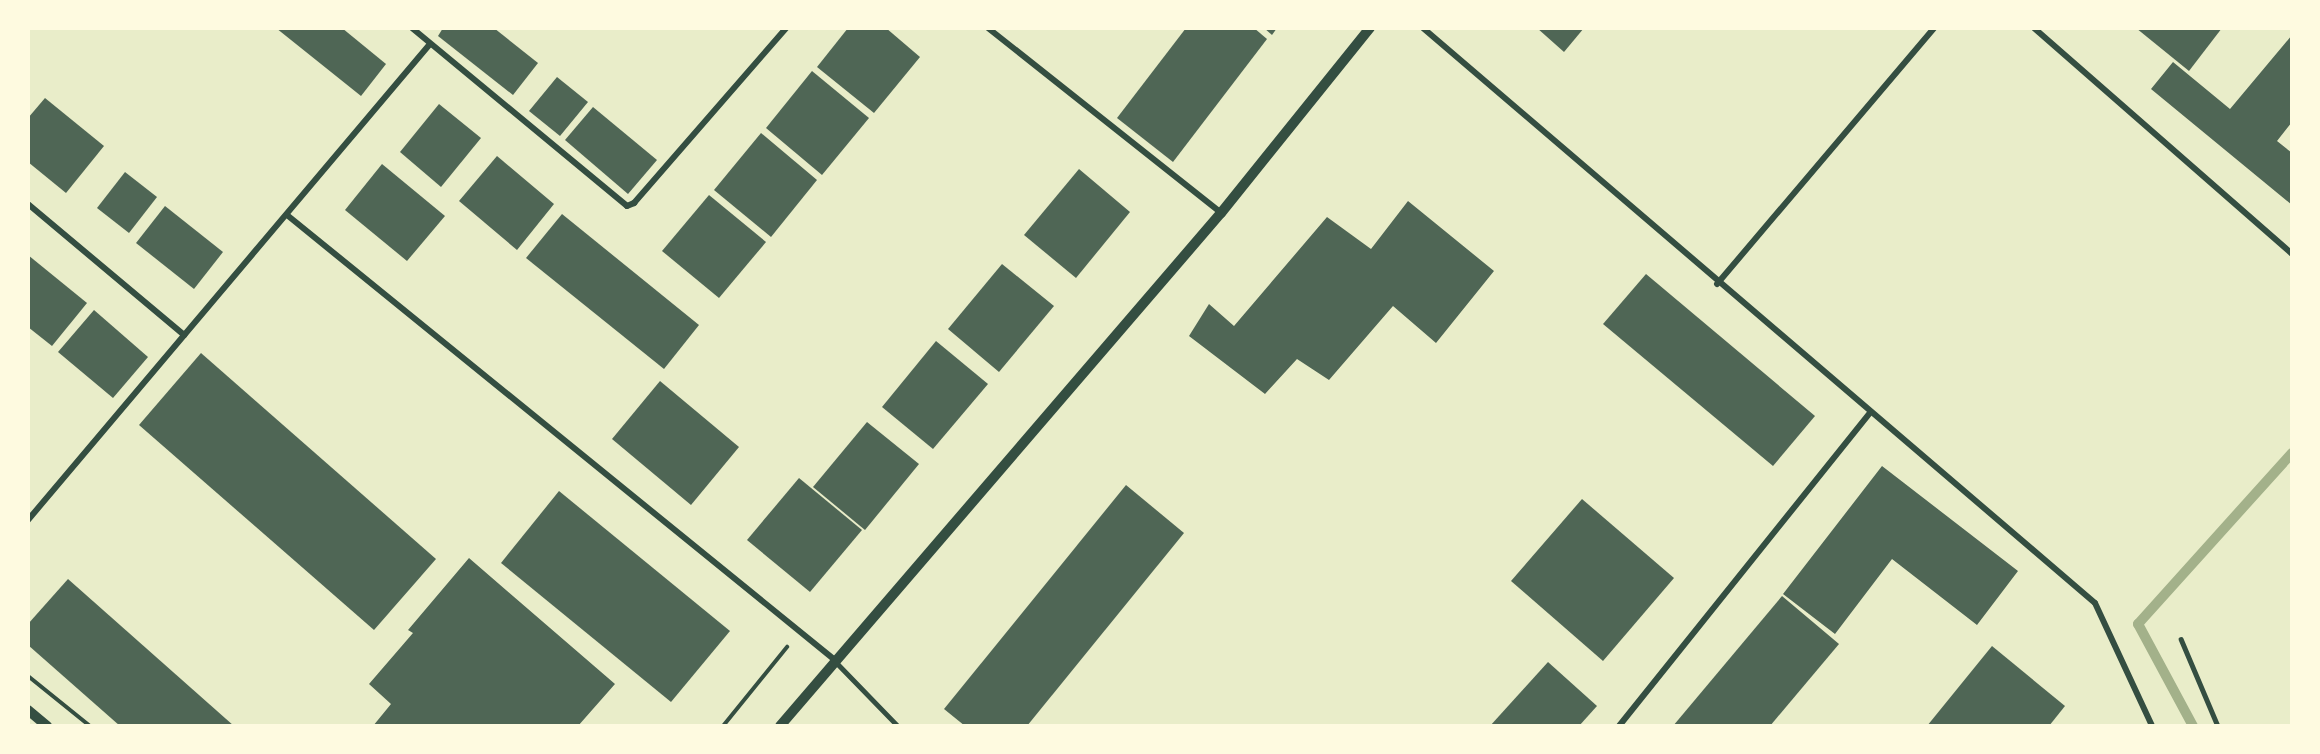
<!DOCTYPE html>
<html>
<head>
<meta charset="utf-8">
<style>
  body { margin:0 }
  #map { position:relative; width:2320px; height:754px; overflow:hidden; background:#e9edc9; font-family:Lato,sans-serif }
  div>[style] { position:absolute }
  [style*='--x'] { left:calc(var(--x)*1px); top:calc(var(--y)*1px); width:calc(var(--w)*1px); rotate:calc(var(--a)*1deg) }
  .stream>* { height:10px; margin:-5px; padding:0 5px; transform-origin:5px; border-radius:5px; background:#a3b18a }
  .building>* { inset:0; background:#4f6655 }
  .path>* { height:4px; margin:-2px; padding:0 2px; transform-origin:2px; border-radius:2px; background:#344e41 }
  .service>* { height:4.5px; margin:-2.25px; padding:0 2.25px; transform-origin:2.25px; border-radius:2.25px; background:#344e41 }
  .minor>* { height:6px; margin:-3px; padding:0 3px; transform-origin:3px; border-radius:3px; background:#344e41 }
  .tertiary>* { height:10px; margin:-5px; padding:0 5px; transform-origin:5px; border-radius:5px; background:#344e41 }
  span { translate:-50% -50%; white-space:nowrap; text-align:center; line-height:1.15; -webkit-text-stroke:4.5px #fefae0; paint-order:stroke }
  .frame { position:absolute; inset:0; border:30px solid #fefae0; pointer-events:none }
</style>
</head>
<body>
<div id="map">
  <div class="stream">
    <div style="--x:2193;--y:726;--w:116;--a:-118.3"></div>
    <div style="--x:2138;--y:624;--w:230;--a:-48"></div>
  </div>
  <div class="building">
    <div style="clip-path:polygon(276px 28px,342px 28px,386px 64px,361px 96px)"></div>
    <div style="clip-path:polygon(443px 28px,494px 28px,538px 63px,513px 95px,438px 36px)"></div>
    <div style="clip-path:polygon(848px 28px,886px 28px,920px 57px,874px 113px,817px 67px)"></div>
    <div style="clip-path:polygon(1186px 28px,1254px 28px,1267px 39px,1173px 162px,1117px 118px)"></div>
    <div style="clip-path:polygon(1264px 28px,1277px 28px,1272px 35px)"></div>
    <div style="clip-path:polygon(1537px 28px,1584px 28px,1564px 52px)"></div>
    <div style="clip-path:polygon(2136px 28px,2222px 28px,2189px 71px)"></div>
    <div style="clip-path:polygon(2292px 35px,2292px 122px,2277px 141px,2292px 153px,2292px 205px,2151px 89px,2173px 62px,2230px 109px)"></div>
    <div style="clip-path:polygon(812px 71px,869px 118px,822px 175px,766px 128px)"></div>
    <div style="clip-path:polygon(557px 77px,588px 102px,560px 136px,529px 111px)"></div>
    <div style="clip-path:polygon(45px 98px,104px 146px,66px 193px,28px 162px,28px 118px)"></div>
    <div style="clip-path:polygon(439px 104px,481px 138px,441px 187px,400px 152px)"></div>
    <div style="clip-path:polygon(593px 107px,657px 160px,628px 194px,565px 140px)"></div>
    <div style="clip-path:polygon(761px 133px,817px 180px,771px 237px,714px 190px)"></div>
    <div style="clip-path:polygon(497px 156px,554px 204px,517px 250px,459px 201px)"></div>
    <div style="clip-path:polygon(382px 164px,445px 216px,407px 261px,345px 210px)"></div>
    <div style="clip-path:polygon(1079px 169px,1130px 212px,1076px 278px,1024px 235px)"></div>
    <div style="clip-path:polygon(125px 172px,157px 197px,129px 233px,97px 208px)"></div>
    <div style="clip-path:polygon(709px 195px,766px 242px,719px 298px,662px 251px)"></div>
    <div style="clip-path:polygon(1408px 201px,1494px 271px,1436px 343px,1393px 306px,1329px 380px,1297px 359px,1265px 394px,1189px 336px,1209px 304px,1234px 326px,1327px 217px,1371px 249px)"></div>
    <div style="clip-path:polygon(165px 206px,223px 252px,194px 289px,136px 243px)"></div>
    <div style="clip-path:polygon(562px 214px,699px 325px,664px 369px,526px 258px)"></div>
    <div style="clip-path:polygon(28px 255px,87px 303px,52px 346px,28px 327px)"></div>
    <div style="clip-path:polygon(1002px 264px,1054px 306px,999px 372px,948px 329px)"></div>
    <div style="clip-path:polygon(1646px 274px,1815px 416px,1773px 466px,1603px 324px)"></div>
    <div style="clip-path:polygon(94px 310px,148px 357px,113px 398px,58px 352px)"></div>
    <div style="clip-path:polygon(936px 341px,988px 384px,933px 449px,882px 407px)"></div>
    <div style="clip-path:polygon(201px 353px,436px 559px,374px 630px,139px 425px)"></div>
    <div style="clip-path:polygon(660px 381px,739px 447px,691px 505px,612px 439px)"></div>
    <div style="clip-path:polygon(867px 422px,919px 464px,865px 530px,813px 487px)"></div>
    <div style="clip-path:polygon(1882px 466px,2018px 571px,1977px 625px,1892px 559px,1835px 634px,1783px 594px)"></div>
    <div style="clip-path:polygon(799px 478px,862px 530px,810px 592px,747px 540px)"></div>
    <div style="clip-path:polygon(1126px 485px,1184px 533px,1027px 726px,965px 726px,944px 709px)"></div>
    <div style="clip-path:polygon(559px 491px,730px 631px,671px 702px,501px 563px)"></div>
    <div style="clip-path:polygon(1582px 499px,1674px 578px,1603px 661px,1511px 581px)"></div>
    <div style="clip-path:polygon(469px 558px,615px 684px,578px 726px,373px 726px,391px 704px,369px 684px,413px 633px,408px 630px)"></div>
    <div style="clip-path:polygon(68px 579px,234px 726px,120px 726px,28px 645px,28px 624px)"></div>
    <div style="clip-path:polygon(1782px 596px,1839px 644px,1770px 726px,1673px 726px)"></div>
    <div style="clip-path:polygon(1992px 646px,2065px 706px,2049px 726px,1927px 726px)"></div>
    <div style="clip-path:polygon(1548px 662px,1597px 706px,1579px 726px,1490px 726px)"></div>
  </div>
  <div class="path">
    <div style="--x:28;--y:676;--w:80;--a:38.9"></div>
    <div style="--x:723;--y:726;--w:102;--a:-51"></div>
  </div>
  <div class="service">
    <div style="--x:2181;--y:639;--w:95;--a:67"></div>
    <div style="--x:835;--y:661;--w:91;--a:45.9"></div>
  </div>
  <div class="minor">
    <div style="--x:412;--y:28;--w:279;--a:39.6"></div>
    <div style="--x:627;--y:206;--w:8;--a:-23"></div>
    <div style="--x:634;--y:203;--w:232;--a:-49"></div>
    <div style="--x:988;--y:28;--w:298;--a:38.4"></div>
    <div style="--x:1423;--y:28;--w:884;--a:40.55"></div>
    <div style="--x:2095;--y:603;--w:136;--a:65.1"></div>
    <div style="--x:2034;--y:28;--w:343;--a:41.2"></div>
    <div style="--x:28;--y:204;--w:204;--a:40"></div>
    <div style="--x:287;--y:215;--w:706;--a:39.08"></div>
    <div style="--x:1717;--y:284;--w:336;--a:-49.7"></div>
    <div style="--x:28;--y:520;--w:623;--a:-49.82"></div>
    <div style="--x:1619;--y:726;--w:401;--a:-51.3"></div>
  </div>
  <div class="tertiary">
    <div style="--x:28;--y:710;--w:25;--a:40"></div>
    <div style="--x:780;--y:726;--w:676;--a:-49.32"></div>
    <div style="--x:1221;--y:213;--w:238;--a:-51.2"></div>
  </div>
  <div class="frame"></div>
</div>
</body>
</html>
